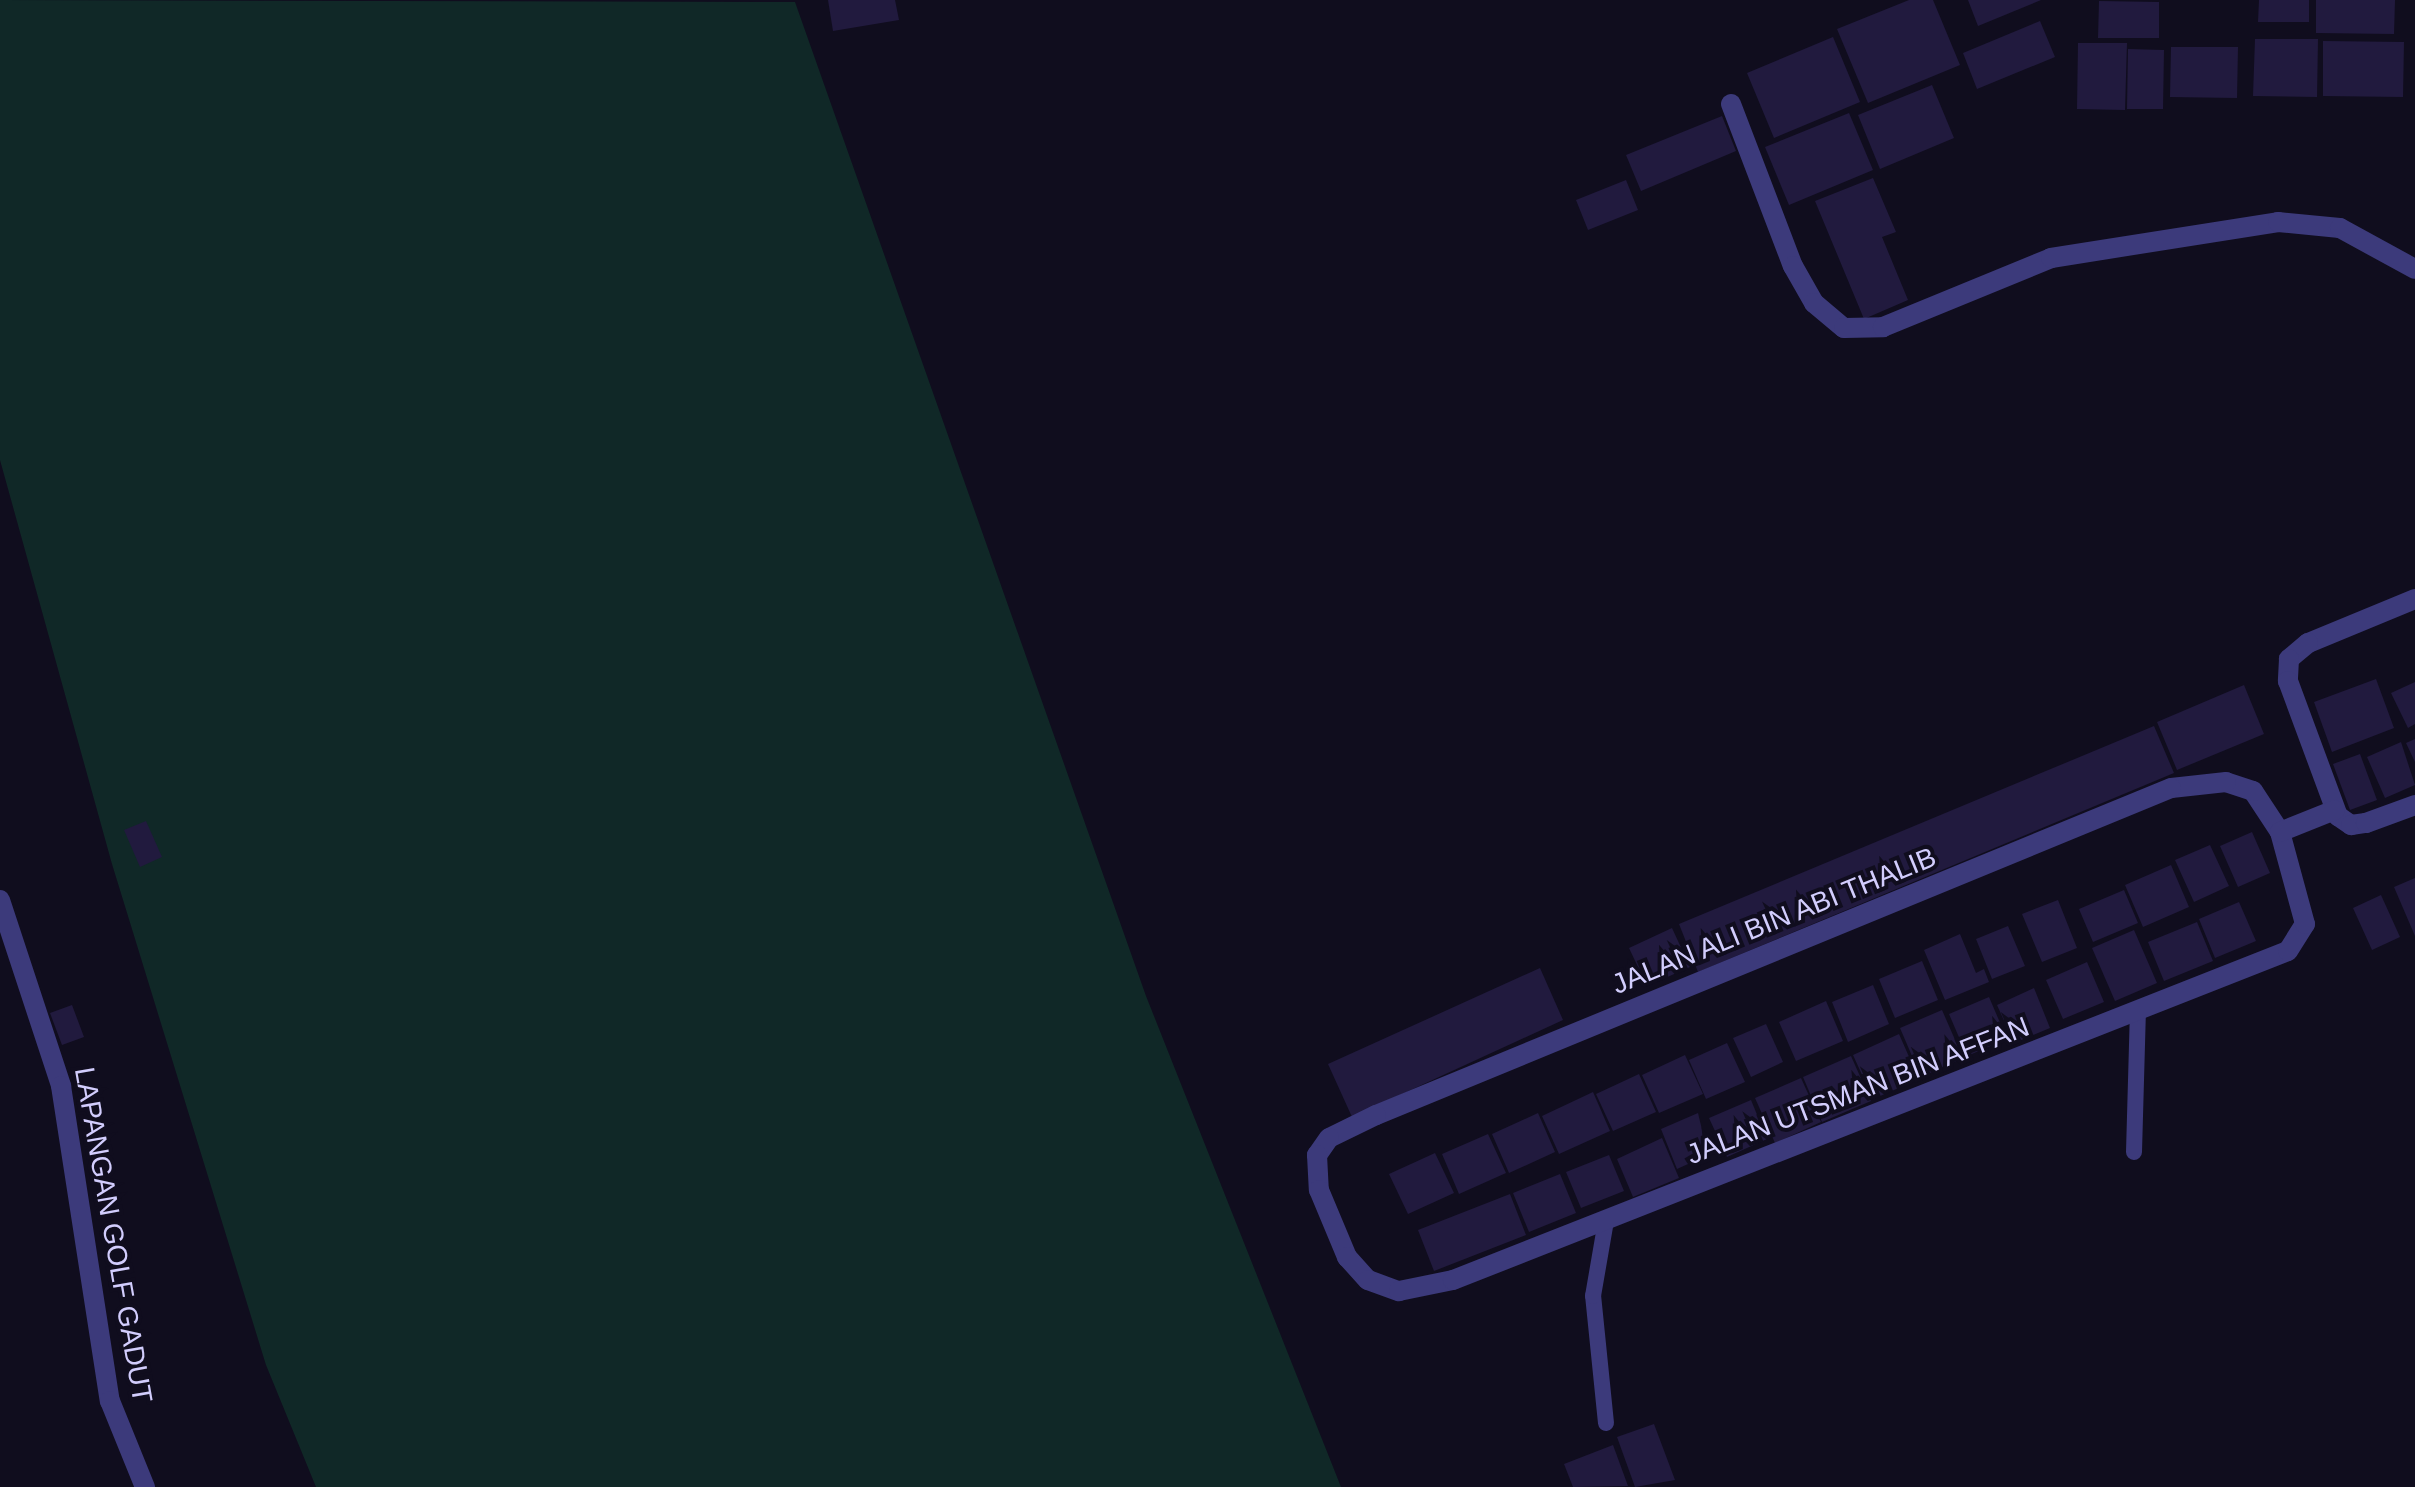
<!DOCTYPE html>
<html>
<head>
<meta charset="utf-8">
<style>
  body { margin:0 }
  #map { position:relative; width:2415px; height:1487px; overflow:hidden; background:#100d1e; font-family:Arial,sans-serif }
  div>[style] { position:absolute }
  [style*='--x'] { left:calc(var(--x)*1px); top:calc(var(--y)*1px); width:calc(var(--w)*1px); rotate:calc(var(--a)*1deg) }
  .green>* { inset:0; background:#102827 }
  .building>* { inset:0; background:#211a3e }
  .service>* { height:16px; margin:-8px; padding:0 8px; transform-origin:8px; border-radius:8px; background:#3c3a7b }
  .minor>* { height:20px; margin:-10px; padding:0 10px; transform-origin:10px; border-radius:10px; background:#3c3a7b }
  span { translate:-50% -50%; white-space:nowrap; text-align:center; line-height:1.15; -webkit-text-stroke:8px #100d1e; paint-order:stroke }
  .street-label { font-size:28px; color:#d2cdfd }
</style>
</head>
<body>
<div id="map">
  <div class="green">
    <div style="clip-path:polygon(0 0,795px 2px,1146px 996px,1341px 1487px,316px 1487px,266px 1365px,112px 864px,0 460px)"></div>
  </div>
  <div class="building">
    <div style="clip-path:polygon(828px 0,895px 0,899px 20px,833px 31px)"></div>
    <div style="clip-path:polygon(1909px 0,1933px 0,1960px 65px,1868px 103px,1837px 29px)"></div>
    <div style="clip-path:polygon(1968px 0,2041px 0,1978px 26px)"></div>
    <div style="clip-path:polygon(2259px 0,2309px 0,2309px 22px,2258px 22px)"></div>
    <div style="clip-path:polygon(2316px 0,2395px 0,2394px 34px,2316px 33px)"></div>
    <div style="clip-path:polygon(2099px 1px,2159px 2px,2159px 38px,2098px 38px)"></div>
    <div style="clip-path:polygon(2040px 21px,2055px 57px,1977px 89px,1963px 53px)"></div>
    <div style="clip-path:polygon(1833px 37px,1860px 102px,1774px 138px,1747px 73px)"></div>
    <div style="clip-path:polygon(2255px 39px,2318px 39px,2317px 97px,2253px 96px)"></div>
    <div style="clip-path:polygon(2323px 41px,2404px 42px,2403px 97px,2323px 96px)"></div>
    <div style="clip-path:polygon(2078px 43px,2127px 43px,2125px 110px,2077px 109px)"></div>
    <div style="clip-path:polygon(2171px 47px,2238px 47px,2237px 98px,2170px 97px)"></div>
    <div style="clip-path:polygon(2128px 49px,2164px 50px,2163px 109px,2127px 109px)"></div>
    <div style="clip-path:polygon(1932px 85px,1954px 138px,1880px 169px,1858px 115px)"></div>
    <div style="clip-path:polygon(1849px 113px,1873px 170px,1789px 205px,1765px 147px)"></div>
    <div style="clip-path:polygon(1722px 116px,1736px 151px,1641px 191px,1626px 155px)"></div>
    <div style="clip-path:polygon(1873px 178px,1896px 232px,1882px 237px,1908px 300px,1864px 319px,1815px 201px)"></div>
    <div style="clip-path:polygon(1626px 180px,1638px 210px,1588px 230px,1576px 200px)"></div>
    <div style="clip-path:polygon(2376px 679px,2394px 728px,2332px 752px,2314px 702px)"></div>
    <div style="clip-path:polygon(2415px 682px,2415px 724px,2408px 728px,2391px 693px)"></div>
    <div style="clip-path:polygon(2244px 685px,2264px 734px,2177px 770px,2157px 722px)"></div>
    <div style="clip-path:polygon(2154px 726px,2174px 773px,1698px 972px,1679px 924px)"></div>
    <div style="clip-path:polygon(2415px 739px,2415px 762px,2406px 743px)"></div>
    <div style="clip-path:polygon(2401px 742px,2415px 785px,2385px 798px,2367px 757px)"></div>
    <div style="clip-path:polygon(2360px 754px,2377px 800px,2350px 810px,2333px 764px)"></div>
    <div style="clip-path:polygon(146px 821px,162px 857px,140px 867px,124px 830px)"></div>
    <div style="clip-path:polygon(2252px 832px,2270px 873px,2238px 887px,2220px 846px)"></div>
    <div style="clip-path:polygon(2210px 845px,2229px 886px,2194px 902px,2175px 860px)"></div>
    <div style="clip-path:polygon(2171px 865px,2189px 907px,2143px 927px,2125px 885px)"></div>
    <div style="clip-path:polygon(2415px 878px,2415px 936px,2394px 887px)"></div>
    <div style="clip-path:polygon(2124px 890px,2138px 923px,2093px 942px,2079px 909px)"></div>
    <div style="clip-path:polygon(2381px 895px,2400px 937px,2372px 950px,2353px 908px)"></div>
    <div style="clip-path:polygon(2058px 900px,2077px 948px,2042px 962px,2022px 914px)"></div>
    <div style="clip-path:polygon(2239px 902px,2256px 941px,2215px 958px,2199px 919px)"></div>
    <div style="clip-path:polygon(2197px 922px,2213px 961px,2164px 981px,2148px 942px)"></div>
    <div style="clip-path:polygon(2008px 926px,2025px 966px,1992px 979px,1976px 939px)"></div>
    <div style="clip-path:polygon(1672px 928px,1690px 967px,1647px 986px,1629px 948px)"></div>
    <div style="clip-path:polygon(2134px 930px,2157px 983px,2115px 1001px,2092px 948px)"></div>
    <div style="clip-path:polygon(1960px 934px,1976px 973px,1984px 969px,1989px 982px,1945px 1000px,1924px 950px)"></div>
    <div style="clip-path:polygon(1922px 961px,1938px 1000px,1895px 1018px,1879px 979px)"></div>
    <div style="clip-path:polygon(2087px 962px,2104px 1002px,2063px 1019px,2046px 980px)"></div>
    <div style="clip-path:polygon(1540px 968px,1563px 1020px,1352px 1117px,1328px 1064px)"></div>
    <div style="clip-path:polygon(1873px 985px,1889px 1024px,1848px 1042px,1832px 1002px)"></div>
    <div style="clip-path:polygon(2034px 988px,2050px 1028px,2014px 1043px,1997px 1005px)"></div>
    <div style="clip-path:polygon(1989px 997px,2007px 1039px,1967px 1056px,1949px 1014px)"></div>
    <div style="clip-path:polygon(1826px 1001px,1843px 1041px,1796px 1061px,1779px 1022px)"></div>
    <div style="clip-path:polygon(72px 1005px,84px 1037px,62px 1045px,50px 1013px)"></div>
    <div style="clip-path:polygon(1942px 1010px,1963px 1058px,1921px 1077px,1900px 1028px)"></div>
    <div style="clip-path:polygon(1766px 1024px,1783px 1062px,1751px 1077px,1733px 1038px)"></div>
    <div style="clip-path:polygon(1899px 1034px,1910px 1059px,1899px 1064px,1908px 1084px,1873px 1099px,1853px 1055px)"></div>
    <div style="clip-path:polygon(1727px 1043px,1745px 1082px,1706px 1099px,1689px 1060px)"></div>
    <div style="clip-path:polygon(1685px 1055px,1703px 1094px,1659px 1113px,1642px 1075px)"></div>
    <div style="clip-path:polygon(1851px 1056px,1871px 1101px,1822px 1122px,1803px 1077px)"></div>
    <div style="clip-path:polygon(1639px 1074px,1656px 1112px,1613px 1131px,1596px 1094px)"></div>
    <div style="clip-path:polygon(1801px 1078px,1821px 1122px,1775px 1143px,1755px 1098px)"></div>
    <div style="clip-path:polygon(1593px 1092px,1610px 1131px,1559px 1154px,1542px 1116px)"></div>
    <div style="clip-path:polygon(1751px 1100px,1767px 1139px,1727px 1157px,1709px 1118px)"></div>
    <div style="clip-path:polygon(1538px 1113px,1555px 1152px,1509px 1173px,1492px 1134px)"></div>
    <div style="clip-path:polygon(1698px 1113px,1708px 1155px,1677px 1169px,1661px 1129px)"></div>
    <div style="clip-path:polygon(1488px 1134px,1506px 1173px,1459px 1194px,1442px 1154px)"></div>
    <div style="clip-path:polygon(1662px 1138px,1679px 1178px,1633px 1197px,1617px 1159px)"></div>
    <div style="clip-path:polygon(1435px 1153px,1454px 1193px,1408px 1214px,1389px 1174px)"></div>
    <div style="clip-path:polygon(1609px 1155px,1624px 1191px,1581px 1208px,1566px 1172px)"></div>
    <div style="clip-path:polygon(1560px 1174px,1576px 1213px,1529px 1232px,1513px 1193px)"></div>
    <div style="clip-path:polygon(1510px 1194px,1526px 1235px,1434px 1271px,1418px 1230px)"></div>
    <div style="clip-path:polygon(1654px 1424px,1675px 1480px,1635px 1487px,1617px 1437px)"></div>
    <div style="clip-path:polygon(1613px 1445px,1628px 1486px,1573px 1487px,1564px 1464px)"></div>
  </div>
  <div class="service">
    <div style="--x:2134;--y:1152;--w:141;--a:-88.4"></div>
    <div style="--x:1606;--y:1423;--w:128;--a:-95.8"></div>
    <div style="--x:1593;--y:1296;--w:76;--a:-80.2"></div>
  </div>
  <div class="minor">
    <div style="--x:1731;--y:104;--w:173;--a:69.1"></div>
    <div style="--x:1793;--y:266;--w:43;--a:60.4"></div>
    <div style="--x:1814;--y:303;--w:39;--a:40"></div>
    <div style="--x:1844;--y:328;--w:39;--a:-1"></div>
    <div style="--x:1883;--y:327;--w:182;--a:-22.3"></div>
    <div style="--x:2051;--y:258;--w:230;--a:-9"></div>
    <div style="--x:2278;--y:222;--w:62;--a:5.5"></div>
    <div style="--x:2340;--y:228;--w:85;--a:28.7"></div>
    <div style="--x:2415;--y:599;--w:116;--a:157.6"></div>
    <div style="--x:2308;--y:643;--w:25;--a:140"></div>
    <div style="--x:2289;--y:659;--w:22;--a:93"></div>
    <div style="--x:2288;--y:681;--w:144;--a:69.7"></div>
    <div style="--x:2338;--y:816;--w:16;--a:35"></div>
    <div style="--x:2351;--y:825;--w:15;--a:-8"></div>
    <div style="--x:2366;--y:823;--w:52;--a:-20.2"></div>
    <div style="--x:2280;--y:832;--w:49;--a:-123.4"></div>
    <div style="--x:2253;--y:791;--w:28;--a:-162"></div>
    <div style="--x:2226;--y:782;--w:55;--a:173.8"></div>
    <div style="--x:2171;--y:788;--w:860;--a:157.64"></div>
    <div style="--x:1376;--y:1115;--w:52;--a:153.9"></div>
    <div style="--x:1329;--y:1138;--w:21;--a:125"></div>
    <div style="--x:1317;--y:1155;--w:35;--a:87"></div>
    <div style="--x:1319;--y:1190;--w:73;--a:67.3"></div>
    <div style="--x:1347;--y:1257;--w:31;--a:48"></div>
    <div style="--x:1368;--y:1280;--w:33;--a:20"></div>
    <div style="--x:1399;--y:1291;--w:55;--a:-11.5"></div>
    <div style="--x:1453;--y:1280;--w:897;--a:-21.51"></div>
    <div style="--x:2288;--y:951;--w:32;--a:-58"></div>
    <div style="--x:2305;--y:924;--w:95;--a:-105.2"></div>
    <div style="--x:2280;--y:832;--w:59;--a:-21.8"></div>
    <div style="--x:0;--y:900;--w:196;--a:71.8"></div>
    <div style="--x:61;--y:1086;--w:319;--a:81.2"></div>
    <div style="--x:110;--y:1401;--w:93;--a:67.9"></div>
  </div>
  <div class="street-label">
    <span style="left:1774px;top:921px;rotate:-22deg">JALAN ALI BIN ABI THALIB</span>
    <span style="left:1858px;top:1091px;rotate:-21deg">JALAN UTSMAN BIN AFFAN</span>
    <span style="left:113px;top:1235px;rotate:80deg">LAPANGAN GOLF GADUT</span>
  </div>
</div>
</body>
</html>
